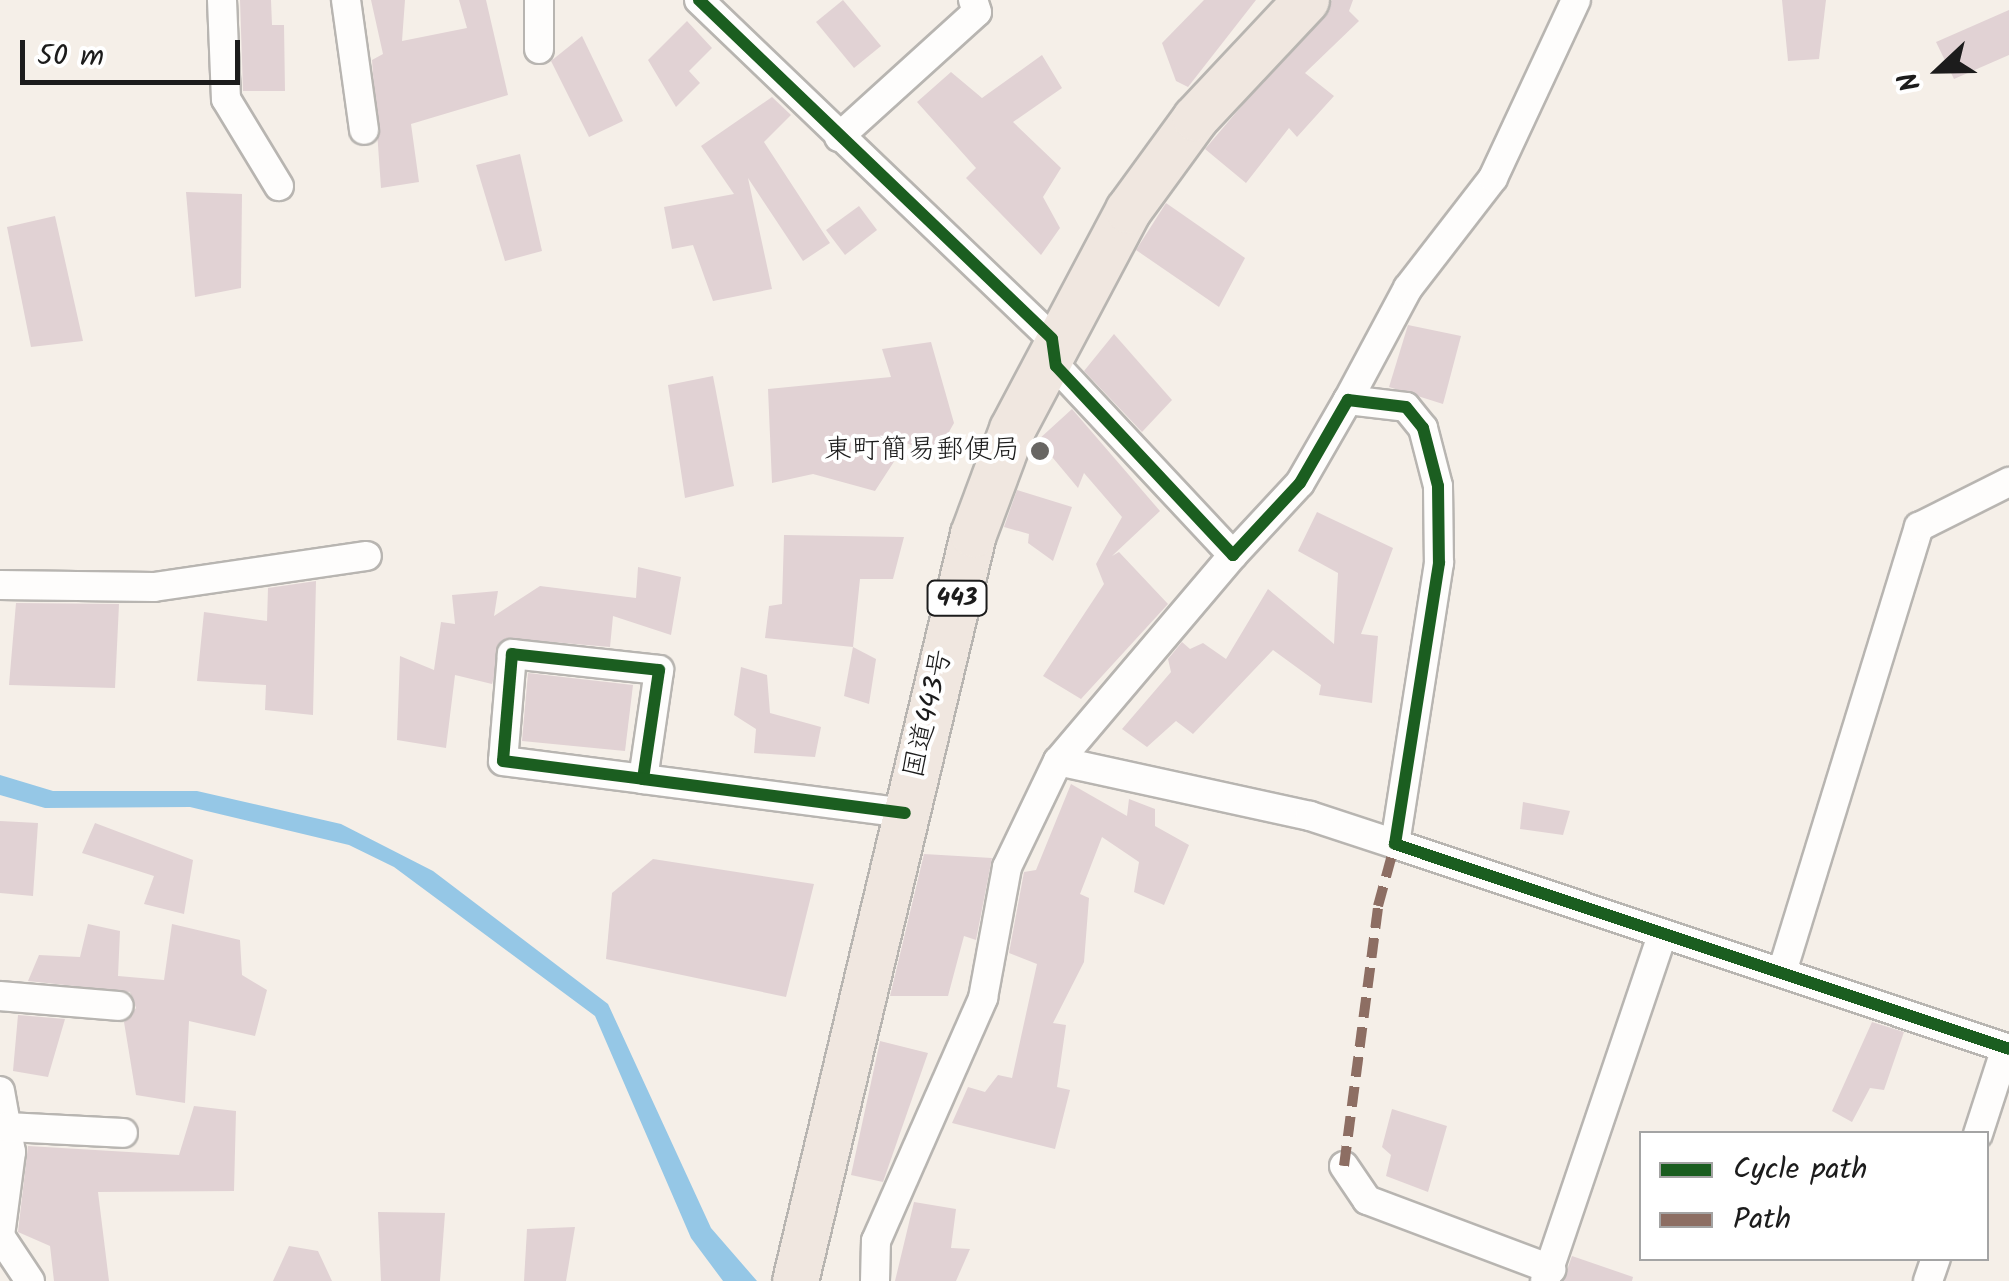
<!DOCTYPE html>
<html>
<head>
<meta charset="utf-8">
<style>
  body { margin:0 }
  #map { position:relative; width:2009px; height:1281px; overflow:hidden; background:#f5efe8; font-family:Kalam,"Klee One",sans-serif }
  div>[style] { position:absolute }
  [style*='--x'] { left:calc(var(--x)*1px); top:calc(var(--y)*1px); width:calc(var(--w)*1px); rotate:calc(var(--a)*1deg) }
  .water>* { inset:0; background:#95c7e6 }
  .building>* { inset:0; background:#e1d2d4 }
  .roads { filter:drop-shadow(2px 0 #b8b5b1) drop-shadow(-2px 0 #b8b5b1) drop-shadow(0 2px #b8b5b1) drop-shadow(0 -2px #b8b5b1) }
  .minor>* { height:28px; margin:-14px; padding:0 14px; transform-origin:14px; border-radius:14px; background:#fefdfc }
  .trunk>* { height:45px; margin:-22.5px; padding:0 22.5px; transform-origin:22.5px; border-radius:22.5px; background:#f0e7e0 }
  .quiet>* { height:10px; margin-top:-5px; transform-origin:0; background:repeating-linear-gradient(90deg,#8d6e63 0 20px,transparent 0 30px) }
  .cycleway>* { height:12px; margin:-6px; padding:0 6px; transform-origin:6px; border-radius:6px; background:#1b5e20 }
  .dots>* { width:28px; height:28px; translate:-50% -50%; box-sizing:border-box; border:5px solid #fff; border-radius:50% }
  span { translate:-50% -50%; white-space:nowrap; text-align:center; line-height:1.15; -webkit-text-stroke:8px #fff; paint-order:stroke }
  .shield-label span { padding:2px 8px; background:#fff; border:2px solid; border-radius:8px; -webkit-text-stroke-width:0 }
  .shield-label { font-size:25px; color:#1c1c1c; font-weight:700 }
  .poi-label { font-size:28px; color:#1c1c1c }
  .right { translate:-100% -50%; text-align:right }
  .street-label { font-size:28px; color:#1c1c1c }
  .legend { position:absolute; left:1639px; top:1131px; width:350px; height:130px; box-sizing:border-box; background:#fff; border:2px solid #a4a4a4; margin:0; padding:12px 18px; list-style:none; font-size:30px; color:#1c1c1c }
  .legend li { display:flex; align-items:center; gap:20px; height:50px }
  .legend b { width:50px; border:2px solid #a4a4a4 }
  .north { position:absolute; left:1889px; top:20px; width:100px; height:100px; -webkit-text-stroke:8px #fff; paint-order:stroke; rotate:248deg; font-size:28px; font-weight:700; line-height:40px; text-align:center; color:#1c1c1c }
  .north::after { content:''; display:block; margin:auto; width:35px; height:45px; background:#1c1c1c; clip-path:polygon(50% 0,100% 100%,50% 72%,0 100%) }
  .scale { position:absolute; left:20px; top:40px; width:220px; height:45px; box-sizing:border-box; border:5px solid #1c1c1c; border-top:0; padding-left:12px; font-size:30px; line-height:35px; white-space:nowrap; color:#1c1c1c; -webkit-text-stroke:8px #fff; paint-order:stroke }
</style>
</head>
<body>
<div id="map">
  <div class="water">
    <div style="clip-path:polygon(0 775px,53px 791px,197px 791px,341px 824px,433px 871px,608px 1004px,711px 1228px,757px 1281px,723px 1281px,691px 1238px,595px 1016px,394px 867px,349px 845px,190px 807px,45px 808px,0 795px)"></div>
  </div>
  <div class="building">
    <div style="clip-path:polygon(240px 0,271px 0,272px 25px,284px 25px,285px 91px,243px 91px)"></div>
    <div style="clip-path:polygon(371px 0,405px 0,402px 41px,467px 28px,459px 0,486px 0,508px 95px,411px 124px,419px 182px,381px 188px,372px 60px,383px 54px)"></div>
    <div style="clip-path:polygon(843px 0,881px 46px,854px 68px,816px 22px)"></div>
    <div style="clip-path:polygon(1204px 0,1256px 0,1188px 87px,1176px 81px,1162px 43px)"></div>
    <div style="clip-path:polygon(1332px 0,1353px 0,1349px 11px,1359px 21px,1305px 73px,1334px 96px,1297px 137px,1289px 128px,1246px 183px,1205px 149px)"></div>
    <div style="clip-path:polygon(1782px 0,1826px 0,1819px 59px,1788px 61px)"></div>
    <div style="clip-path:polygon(2009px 10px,2009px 55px,1954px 79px,1936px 42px)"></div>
    <div style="clip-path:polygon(687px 21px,712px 48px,689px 71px,700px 83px,676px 107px,648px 60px)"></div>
    <div style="clip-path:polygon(582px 36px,623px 121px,589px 137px,551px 61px)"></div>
    <div style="clip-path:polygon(1042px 55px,1062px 88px,1013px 122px,1061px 168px,1043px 197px,1060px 228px,1041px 255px,966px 178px,976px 168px,917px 102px,951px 72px,982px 98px)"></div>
    <div style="clip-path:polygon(772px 97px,791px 115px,764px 142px,830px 243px,803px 261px,748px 178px,772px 289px,713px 301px,693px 245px,672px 249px,664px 207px,734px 194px,701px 146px)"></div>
    <div style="clip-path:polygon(520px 154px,542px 251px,505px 261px,476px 165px)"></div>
    <div style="clip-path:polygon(186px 192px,242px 194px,241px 288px,195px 297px)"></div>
    <div style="clip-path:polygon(1166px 203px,1245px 258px,1219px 307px,1136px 250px)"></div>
    <div style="clip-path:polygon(859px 206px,877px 230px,845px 255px,826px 230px)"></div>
    <div style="clip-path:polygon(55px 216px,83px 341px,31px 347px,7px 227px)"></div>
    <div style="clip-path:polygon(1408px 325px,1461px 336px,1443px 404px,1389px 387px)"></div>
    <div style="clip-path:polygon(1114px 334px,1172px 400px,1142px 432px,1084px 371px)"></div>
    <div style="clip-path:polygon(931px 342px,954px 423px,936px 455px,906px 443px,875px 491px,813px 474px,772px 483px,768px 389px,891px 377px,882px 349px)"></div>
    <div style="clip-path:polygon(713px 376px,734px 486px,685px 498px,668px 385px)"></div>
    <div style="clip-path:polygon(1072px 409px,1160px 511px,1112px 556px,1119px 552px,1168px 604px,1081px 699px,1043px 676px,1104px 584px,1096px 564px,1122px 517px,1084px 473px,1078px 488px,1038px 440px)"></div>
    <div style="clip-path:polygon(1017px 490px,1072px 507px,1053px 561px,1028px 543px,1029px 534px,1004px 527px)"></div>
    <div style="clip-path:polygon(1317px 512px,1393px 548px,1361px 634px,1378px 636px,1372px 703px,1319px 695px,1321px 685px,1273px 650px,1193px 734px,1176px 721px,1147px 747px,1122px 729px,1171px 672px,1168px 659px,1182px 642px,1190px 649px,1203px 643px,1226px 659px,1268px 589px,1334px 644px,1338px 573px,1298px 551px)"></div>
    <div style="clip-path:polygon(784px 535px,904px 537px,893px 579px,860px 579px,853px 647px,765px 638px,769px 606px,782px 604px)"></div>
    <div style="clip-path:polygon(638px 567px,681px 577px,671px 635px,613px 616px,610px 647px,506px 638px,492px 684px,455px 675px,446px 748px,397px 740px,400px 656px,434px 670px,441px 622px,455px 624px,452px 595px,498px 591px,494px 616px,540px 586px,636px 598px)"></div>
    <div style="clip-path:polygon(316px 581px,313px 715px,265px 710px,266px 685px,197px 681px,204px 612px,267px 621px,268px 588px)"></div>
    <div style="clip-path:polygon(16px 603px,119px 604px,115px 688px,9px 685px)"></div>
    <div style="clip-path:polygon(853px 647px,876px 659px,869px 704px,844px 696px)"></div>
    <div style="clip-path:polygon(741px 667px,767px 675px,770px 713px,821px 727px,815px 757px,754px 753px,756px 729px,734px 715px)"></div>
    <div style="clip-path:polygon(528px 673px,633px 685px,625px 751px,522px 741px)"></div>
    <div style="clip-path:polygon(1071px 784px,1127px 816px,1129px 799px,1155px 809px,1155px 826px,1189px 845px,1164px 905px,1134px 892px,1139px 862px,1102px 837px,1080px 894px,1089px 898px,1084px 962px,1053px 1023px,1066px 1025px,1057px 1087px,1070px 1090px,1055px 1149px,952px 1123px,968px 1087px,985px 1092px,998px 1075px,1012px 1078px,1037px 964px,1009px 953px,1024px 872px,1036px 870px)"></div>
    <div style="clip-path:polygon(1523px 802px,1570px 811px,1563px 835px,1520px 829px)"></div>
    <div style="clip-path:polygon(0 821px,38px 823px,33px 896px,0 893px)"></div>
    <div style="clip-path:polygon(95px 823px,193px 860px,184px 914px,144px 904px,154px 876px,82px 853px)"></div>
    <div style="clip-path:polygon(924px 854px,992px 858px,976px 940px,964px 936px,948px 996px,890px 996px)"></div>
    <div style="clip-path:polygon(653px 859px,814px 884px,786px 997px,606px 959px,612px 893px)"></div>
    <div style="clip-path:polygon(88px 924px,120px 931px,118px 976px,164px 980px,172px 924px,240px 940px,242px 975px,267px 990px,255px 1036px,189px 1021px,185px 1103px,136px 1095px,124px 1022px,136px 1008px,130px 992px,28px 981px,39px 955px,80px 957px)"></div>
    <div style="clip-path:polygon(18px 1015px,65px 1019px,48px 1077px,13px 1071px)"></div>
    <div style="clip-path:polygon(1872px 1022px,1904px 1032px,1884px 1090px,1870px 1088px,1852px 1122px,1832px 1111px)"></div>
    <div style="clip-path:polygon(880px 1041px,928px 1053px,883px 1182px,851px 1175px)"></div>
    <div style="clip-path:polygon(194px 1106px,236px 1111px,234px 1191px,98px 1192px,109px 1281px,54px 1281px,50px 1246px,18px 1232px,28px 1146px,179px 1155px)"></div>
    <div style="clip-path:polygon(1392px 1109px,1447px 1126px,1428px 1192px,1386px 1176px,1391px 1155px,1382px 1147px)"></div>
    <div style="clip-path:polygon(914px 1202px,956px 1209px,951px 1248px,970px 1249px,956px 1281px,895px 1281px)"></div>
    <div style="clip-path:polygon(378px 1212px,445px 1213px,440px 1281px,381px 1281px)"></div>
    <div style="clip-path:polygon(575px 1227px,566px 1281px,524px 1281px,527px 1229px)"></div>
    <div style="clip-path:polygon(289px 1246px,318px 1251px,332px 1281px,273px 1281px)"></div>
    <div style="clip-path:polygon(1572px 1256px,1633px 1277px,1632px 1281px,1563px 1281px)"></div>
  </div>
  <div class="roads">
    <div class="minor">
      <div style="--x:222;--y:0;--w:99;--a:87.7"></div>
      <div style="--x:226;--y:99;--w:102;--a:58.7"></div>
      <div style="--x:346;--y:0;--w:131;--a:82.1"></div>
      <div style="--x:539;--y:0;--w:49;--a:90"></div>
      <div style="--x:699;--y:0;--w:489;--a:43.8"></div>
      <div style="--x:1052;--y:339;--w:27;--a:82"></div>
      <div style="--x:1056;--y:366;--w:259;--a:46.9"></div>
      <div style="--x:1233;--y:555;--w:98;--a:-47.1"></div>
      <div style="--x:1300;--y:483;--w:96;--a:-60"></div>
      <div style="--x:1348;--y:400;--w:58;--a:6.9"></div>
      <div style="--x:1406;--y:407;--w:27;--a:51"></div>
      <div style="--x:1423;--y:428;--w:60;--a:75.5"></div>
      <div style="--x:1438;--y:486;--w:77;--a:89.3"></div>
      <div style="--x:1439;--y:563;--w:284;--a:98.9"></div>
      <div style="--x:1395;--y:844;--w:647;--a:18.46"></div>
      <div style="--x:839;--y:137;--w:186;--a:-42.2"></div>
      <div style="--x:977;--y:12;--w:13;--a:-108"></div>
      <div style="--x:1348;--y:400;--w:127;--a:-61.8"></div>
      <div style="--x:1408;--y:288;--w:139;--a:-52.3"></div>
      <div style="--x:1493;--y:178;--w:196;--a:-65"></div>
      <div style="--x:1233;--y:555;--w:270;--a:130.3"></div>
      <div style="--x:1058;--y:761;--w:258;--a:12.3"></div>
      <div style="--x:1310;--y:816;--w:89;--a:18.2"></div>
      <div style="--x:0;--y:585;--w:154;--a:0.7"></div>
      <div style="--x:154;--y:587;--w:215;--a:-8.3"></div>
      <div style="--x:643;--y:779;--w:110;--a:-81.6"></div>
      <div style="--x:659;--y:670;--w:148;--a:-173.8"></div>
      <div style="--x:512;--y:654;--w:107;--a:94.8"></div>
      <div style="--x:503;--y:761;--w:141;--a:7.3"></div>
      <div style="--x:643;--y:779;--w:264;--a:7.4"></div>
      <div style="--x:1782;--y:972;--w:466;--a:-72.9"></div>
      <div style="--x:1919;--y:527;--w:101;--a:-26.6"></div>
      <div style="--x:0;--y:996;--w:119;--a:4.8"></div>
      <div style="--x:0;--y:1091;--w:62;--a:79.8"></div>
      <div style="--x:11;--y:1152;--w:85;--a:97.5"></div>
      <div style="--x:0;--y:1236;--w:54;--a:56.3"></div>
      <div style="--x:6;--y:1127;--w:117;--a:2.9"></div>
      <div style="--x:1978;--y:1134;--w:90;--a:-72"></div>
      <div style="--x:1344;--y:1166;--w:41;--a:55.9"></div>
      <div style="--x:1367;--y:1200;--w:197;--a:20.6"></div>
      <div style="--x:875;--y:1281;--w:40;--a:-88.6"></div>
      <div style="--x:876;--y:1241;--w:266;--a:-66.2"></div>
      <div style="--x:983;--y:998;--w:133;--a:-79.6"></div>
      <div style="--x:1007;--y:867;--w:118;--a:-64.3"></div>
      <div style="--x:1545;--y:1281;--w:364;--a:-71.3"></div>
      <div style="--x:1928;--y:1281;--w:24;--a:-71"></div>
    </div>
    <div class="trunk">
      <div style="--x:795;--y:1281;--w:768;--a:-76.6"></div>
      <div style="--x:973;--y:534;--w:112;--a:-69.6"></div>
      <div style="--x:1012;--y:429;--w:248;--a:-62.1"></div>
      <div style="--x:1128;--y:210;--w:114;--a:-53.9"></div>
      <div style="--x:1195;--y:118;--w:162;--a:-46.8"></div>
    </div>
  </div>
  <div class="quiet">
    <div style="--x:1344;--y:1166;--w:262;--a:-82.5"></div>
    <div style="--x:1378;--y:906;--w:64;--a:-74.7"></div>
  </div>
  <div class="cycleway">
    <div style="--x:699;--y:0;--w:489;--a:43.8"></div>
    <div style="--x:1052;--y:339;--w:27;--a:82"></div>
    <div style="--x:1056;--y:366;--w:259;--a:46.9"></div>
    <div style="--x:1233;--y:555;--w:98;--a:-47.1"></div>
    <div style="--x:1300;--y:483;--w:96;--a:-60"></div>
    <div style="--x:1348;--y:400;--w:58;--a:6.9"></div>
    <div style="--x:1406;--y:407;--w:27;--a:51"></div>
    <div style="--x:1423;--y:428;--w:60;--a:75.5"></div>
    <div style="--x:1438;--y:486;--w:77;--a:89.3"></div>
    <div style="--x:1439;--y:563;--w:284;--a:98.9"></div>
    <div style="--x:1395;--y:844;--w:647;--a:18.46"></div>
    <div style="--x:643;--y:779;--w:110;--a:-81.6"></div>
    <div style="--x:659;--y:670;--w:148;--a:-173.8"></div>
    <div style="--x:512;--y:654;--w:107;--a:94.8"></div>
    <div style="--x:503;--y:761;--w:141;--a:7.3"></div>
    <div style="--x:643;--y:779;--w:264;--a:7.4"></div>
  </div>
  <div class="dots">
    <div style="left:1040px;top:451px;background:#686663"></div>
  </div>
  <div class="shield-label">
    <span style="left:957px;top:598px">443</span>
  </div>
  <div class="poi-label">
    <span class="right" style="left:1020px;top:451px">東町簡易郵便局</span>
  </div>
  <div class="street-label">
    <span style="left:929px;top:714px;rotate:-77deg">国道443号</span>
  </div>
  <ul class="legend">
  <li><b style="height:12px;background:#1b5e20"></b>Cycle path</li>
  <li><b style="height:12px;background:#8d6e63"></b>Path</li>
  </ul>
  <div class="north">N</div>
  <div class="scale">50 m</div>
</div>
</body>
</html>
